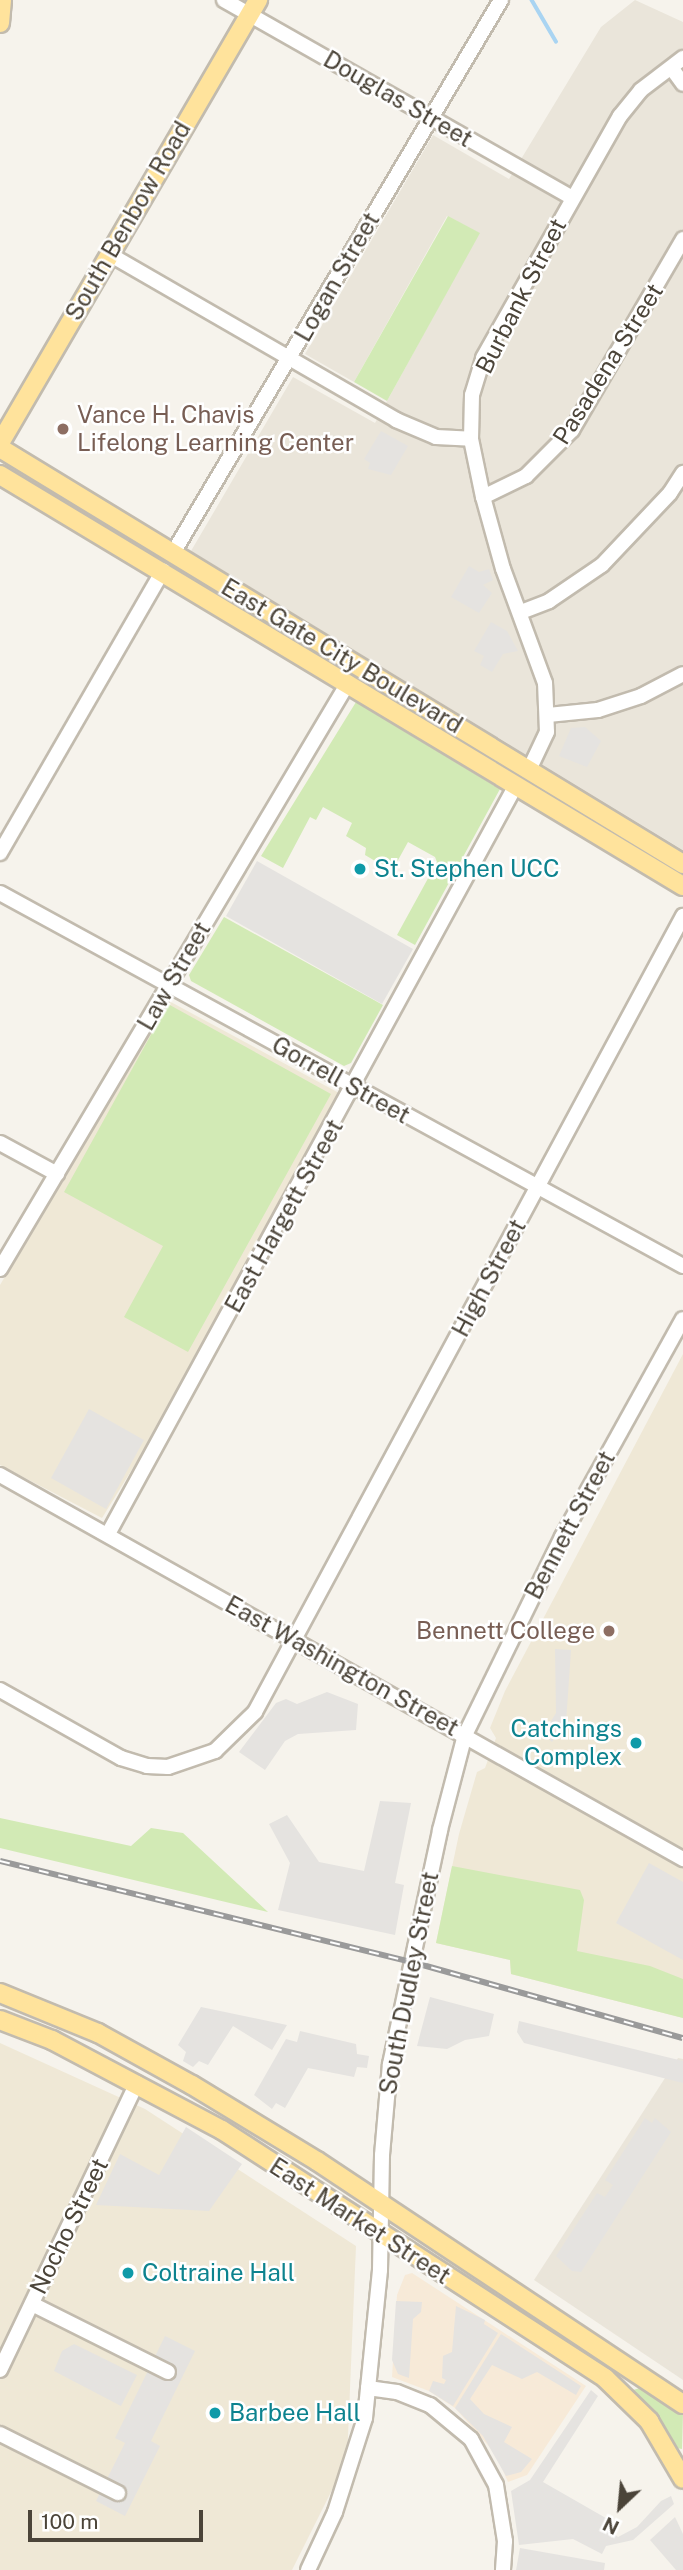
<!DOCTYPE html>
<html>
<head>
<meta charset="utf-8">
<style>
  body { margin:0 }
  #map { position:relative; width:683px; height:2570px; overflow:hidden; background:#f6f3ec; font-family:"Public Sans",sans-serif }
  div>[style] { position:absolute }
  [style*='--x'] { left:calc(var(--x)*1px); top:calc(var(--y)*1px); width:calc(var(--w)*1px); rotate:calc(var(--a)*1deg) }
  .residential>* { inset:0; background:#eae5da }
  .commercial>* { inset:0; background:#f7ead8 }
  .education>* { inset:0; background:#efe8d6 }
  .green>* { inset:0; background:#d2eab5 }
  .parking>* { inset:0; background:#e5e3e0 }
  .stream>* { height:3.5px; margin:-1.75px; padding:0 1.75px; transform-origin:1.75px; border-radius:1.75px; background:#a9d4f2 }
  .roads { filter:drop-shadow(2px 0 #c2bbae) drop-shadow(-2px 0 #c2bbae) drop-shadow(0 2px #c2bbae) drop-shadow(0 -2px #c2bbae) }
  .minor>* { height:14px; margin:-7px; padding:0 7px; transform-origin:7px; border-radius:7px; background:#fff }
  .major>* { height:18px; margin:-9px; padding:0 9px; transform-origin:9px; border-radius:9px; background:#ffe39c }
  .rail>* { height:6px; margin-top:-3px; transform-origin:0; background:repeating-linear-gradient(90deg,#fff 0 10px,#9a9a9a 0 20px); box-sizing:border-box; border-block:2px solid #9a9a9a }
  .dots>* { width:19px; height:19px; translate:-50% -50%; box-sizing:border-box; border:4px solid #fff; border-radius:50% }
  span { translate:-50% -50%; white-space:nowrap; text-align:center; line-height:1.15; -webkit-text-stroke:5px #fff; paint-order:stroke }
  .street-label { font-size:24px; color:#4b4439 }
  .education-label { font-size:24px; color:#785e54 }
  .left { translate:0 -50%; text-align:left }
  .right { translate:-100% -50%; text-align:right }
  .culture-label { font-size:24px; color:#0d838f }
  .north { position:absolute; left:585px; top:2472px; width:70px; height:70px; -webkit-text-stroke:5px #fff; paint-order:stroke; rotate:206deg; font-size:19px; font-weight:700; line-height:28px; text-align:center; color:#4b4439 }
  .north::after { content:''; display:block; margin:auto; width:24px; height:32px; background:#4b4439; clip-path:polygon(50% 0,100% 100%,50% 72%,0 100%) }
  .scale { position:absolute; left:28px; top:2510px; width:175px; height:32px; box-sizing:border-box; border:4px solid #4b4439; border-top:0; padding-left:9px; font-size:21px; line-height:24px; white-space:nowrap; color:#4b4439; -webkit-text-stroke:5px #fff; paint-order:stroke }
</style>
</head>
<body>
<div id="map">
  <div class="residential">
    <div style="clip-path:polygon(635px 0,683px 22px,683px 850px,191px 551px,293px 377px,375px 423px,479px 233px,447px 216px,354px 382px,305px 354px,433px 135px,509px 179px,601px 27px)"></div>
    <div style="clip-path:polygon(678px 2058px,683px 2059px,683px 2380px,534px 2280px)"></div>
  </div>
  <div class="commercial">
    <div style="clip-path:polygon(412px 2273px,586px 2386px,527px 2475px,508px 2482px,495px 2453px,455px 2408px,429px 2391px,392px 2377px,397px 2295px,405px 2275px)"></div>
  </div>
  <div class="education">
    <div style="clip-path:polygon(169px 1001px,339px 1093px,152px 1437px,102px 1518px,0 1465px,0 1285px)"></div>
    <div style="clip-path:polygon(683px 1354px,683px 2018px,511px 1974px,510px 1960px,436px 1943px,459px 1834px,477px 1772px,485px 1768px,496px 1738px,490px 1728px,505px 1691px)"></div>
    <div style="clip-path:polygon(0 2043px,145px 2109px,356px 2246px,347px 2460px,292px 2570px,0 2570px)"></div>
  </div>
  <div class="green">
    <div style="clip-path:polygon(448px 216px,480px 233px,387px 401px,354px 382px)"></div>
    <div style="clip-path:polygon(356px 702px,500px 789px,415px 945px,397px 935px,437px 862px,435px 857px,408px 842px,392px 871px,365px 855px,366px 848px,346px 836px,352px 823px,323px 807px,316px 820px,310px 817px,283px 868px,261px 856px)"></div>
    <div style="clip-path:polygon(224px 917px,383px 1005px,351px 1063px,344px 1066px,191px 981px,189px 975px)"></div>
    <div style="clip-path:polygon(168px 1004px,331px 1094px,188px 1352px,124px 1317px,163px 1246px,64px 1192px)"></div>
    <div style="clip-path:polygon(0 1818px,131px 1846px,151px 1828px,183px 1833px,268px 1912px,0 1848px)"></div>
    <div style="clip-path:polygon(452px 1866px,580px 1890px,584px 1900px,577px 1951px,650px 1966px,683px 1979px,683px 2018px,511px 1974px,510px 1960px,436px 1943px)"></div>
    <div style="clip-path:polygon(643px 2387px,683px 2413px,682px 2449px,676px 2448px,630px 2391px)"></div>
  </div>
  <div class="parking">
    <div style="clip-path:polygon(381px 431px,408px 446px,391px 475px,368px 469px,370px 463px,364px 459px)"></div>
    <div style="clip-path:polygon(469px 566px,479px 572px,489px 569px,493px 580px,483px 585px,492px 593px,479px 613px,451px 597px)"></div>
    <div style="clip-path:polygon(491px 622px,507px 631px,518px 651px,503px 654px,492px 672px,480px 665px,484px 656px,474px 651px)"></div>
    <div style="clip-path:polygon(585px 727px,601px 741px,587px 767px,559px 756px,571px 728px)"></div>
    <div style="clip-path:polygon(257px 861px,413px 949px,382px 1004px,226px 916px)"></div>
    <div style="clip-path:polygon(89px 1409px,144px 1440px,106px 1509px,51px 1478px)"></div>
    <div style="clip-path:polygon(555px 1649px,571px 1650px,566px 1723px,552px 1742px,543px 1734px,556px 1713px)"></div>
    <div style="clip-path:polygon(327px 1692px,358px 1704px,356px 1730px,298px 1734px,285px 1741px,265px 1770px,239px 1752px,276px 1703px,286px 1699px,297px 1704px)"></div>
    <div style="clip-path:polygon(380px 1801px,411px 1803px,395px 1883px,404px 1885px,395px 1935px,278px 1910px,290px 1863px,269px 1824px,287px 1815px,319px 1862px,364px 1871px)"></div>
    <div style="clip-path:polygon(649px 1863px,683px 1882px,683px 1960px,616px 1923px)"></div>
    <div style="clip-path:polygon(430px 1997px,494px 2014px,489px 2036px,465px 2040px,447px 2049px,417px 2046px)"></div>
    <div style="clip-path:polygon(201px 2007px,287px 2025px,272px 2050px,233px 2026px,208px 2065px,199px 2061px,193px 2067px,183px 2061px,186px 2052px,178px 2045px)"></div>
    <div style="clip-path:polygon(519px 2021px,683px 2061px,683px 2083px,524px 2043px,517px 2032px)"></div>
    <div style="clip-path:polygon(300px 2031px,356px 2044px,357px 2054px,369px 2056px,367px 2068px,357px 2067px,354px 2077px,308px 2068px,285px 2108px,276px 2103px,272px 2109px,254px 2095px,286px 2039px,297px 2042px)"></div>
    <div style="clip-path:polygon(645px 2118px,652px 2123px,655px 2118px,671px 2132px,581px 2272px,572px 2271px,556px 2256px,597px 2193px,605px 2197px,613px 2185px,605px 2180px)"></div>
    <div style="clip-path:polygon(186px 2127px,242px 2164px,209px 2211px,96px 2205px,120px 2154px,159px 2175px)"></div>
    <div style="clip-path:polygon(396px 2301px,422px 2302px,421px 2312px,413px 2319px,409px 2378px,398px 2374px,392px 2360px)"></div>
    <div style="clip-path:polygon(456px 2306px,485px 2320px,484px 2324px,498px 2333px,453px 2406px,429px 2391px,433px 2381px,444px 2384px,446px 2380px,442px 2378px,443px 2356px,452px 2352px)"></div>
    <div style="clip-path:polygon(501px 2334px,581px 2386px,576px 2395px,537px 2372px,522px 2379px,492px 2365px,470px 2399px,484px 2414px,512px 2427px,504px 2442px,532px 2459px,521px 2472px,506px 2476px,483px 2436px,455px 2408px)"></div>
    <div style="clip-path:polygon(165px 2336px,195px 2351px,151px 2441px,160px 2446px,125px 2516px,96px 2501px,125px 2443px,115px 2438px)"></div>
    <div style="clip-path:polygon(74px 2344px,137px 2375px,121px 2406px,54px 2371px,62px 2351px)"></div>
    <div style="clip-path:polygon(591px 2390px,598px 2396px,543px 2482px,618px 2525px,613px 2533px,618px 2537px,637px 2527px,661px 2501px,671px 2496px,674px 2504px,633px 2540px,606px 2546px,602px 2554px,573px 2539px,519px 2545px,511px 2491px,530px 2480px)"></div>
    <div style="clip-path:polygon(675px 2517px,683px 2534px,683px 2570px,676px 2570px,650px 2540px)"></div>
    <div style="clip-path:polygon(520px 2548px,605px 2563px,604px 2570px,516px 2570px)"></div>
  </div>
  <div class="stream">
    <div style="--x:532;--y:0;--w:48;--a:59.7"></div>
  </div>
  <div class="roads">
    <div class="minor">
      <div style="--x:224;--y:0;--w:401;--a:29.6"></div>
      <div style="--x:673;--y:70;--w:17;--a:54"></div>
      <div style="--x:109;--y:254;--w:332;--a:30"></div>
      <div style="--x:396;--y:420;--w:43;--a:23"></div>
      <div style="--x:436;--y:437;--w:35;--a:3"></div>
      <div style="--x:483;--y:497;--w:48;--a:-26"></div>
      <div style="--x:526;--y:476;--w:65;--a:-45"></div>
      <div style="--x:572;--y:430;--w:221;--a:-59.8"></div>
      <div style="--x:173;--y:553;--w:643;--a:-59.33"></div>
      <div style="--x:521;--y:612;--w:30;--a:-21"></div>
      <div style="--x:549;--y:601;--w:64;--a:-34.2"></div>
      <div style="--x:602;--y:565;--w:99;--a:-46.6"></div>
      <div style="--x:670;--y:493;--w:24;--a:-57"></div>
      <div style="--x:548;--y:715;--w:50;--a:-5.7"></div>
      <div style="--x:598;--y:710;--w:45;--a:-18"></div>
      <div style="--x:641;--y:696;--w:47;--a:-27.6"></div>
      <div style="--x:529;--y:770;--w:42;--a:-64.7"></div>
      <div style="--x:547;--y:732;--w:49;--a:-92.3"></div>
      <div style="--x:545;--y:683;--w:121;--a:-110.2"></div>
      <div style="--x:503;--y:569;--w:75;--a:-105.5"></div>
      <div style="--x:483;--y:497;--w:59;--a:-101.7"></div>
      <div style="--x:471;--y:439;--w:44;--a:-88.7"></div>
      <div style="--x:472;--y:395;--w:39;--a:-73"></div>
      <div style="--x:483;--y:358;--w:278;--a:-60.5"></div>
      <div style="--x:620;--y:116;--w:33;--a:-51"></div>
      <div style="--x:641;--y:90;--w:53;--a:-37.3"></div>
      <div style="--x:0;--y:853;--w:326;--a:-60"></div>
      <div style="--x:0;--y:893;--w:778;--a:28.64"></div>
      <div style="--x:0;--y:1143;--w:65;--a:28.5"></div>
      <div style="--x:0;--y:1269;--w:682;--a:-59.3"></div>
      <div style="--x:0;--y:1475;--w:784;--a:29.35"></div>
      <div style="--x:108;--y:1534;--w:853;--a:-61.42"></div>
      <div style="--x:0;--y:1690;--w:139;--a:29.3"></div>
      <div style="--x:121;--y:1758;--w:27;--a:17"></div>
      <div style="--x:147;--y:1766;--w:21;--a:3"></div>
      <div style="--x:168;--y:1767;--w:50;--a:-18.8"></div>
      <div style="--x:215;--y:1751;--w:56;--a:-44.3"></div>
      <div style="--x:255;--y:1712;--w:904;--a:-61.73"></div>
      <div style="--x:32;--y:2304;--w:152;--a:26.6"></div>
      <div style="--x:0;--y:2370;--w:318;--a:-64.5"></div>
      <div style="--x:368;--y:2388;--w:29;--a:8"></div>
      <div style="--x:397;--y:2392;--w:35;--a:22"></div>
      <div style="--x:430;--y:2405;--w:53;--a:39.7"></div>
      <div style="--x:471;--y:2439;--w:52;--a:61.5"></div>
      <div style="--x:496;--y:2485;--w:57;--a:80.9"></div>
      <div style="--x:505;--y:2541;--w:29;--a:94"></div>
      <div style="--x:0;--y:2434;--w:132;--a:26.6"></div>
      <div style="--x:308;--y:2570;--w:64;--a:-65"></div>
      <div style="--x:335;--y:2512;--w:99;--a:-72.3"></div>
      <div style="--x:365;--y:2418;--w:149;--a:-84.2"></div>
      <div style="--x:380;--y:2270;--w:115;--a:-89"></div>
      <div style="--x:382;--y:2155;--w:91;--a:-85"></div>
      <div style="--x:390;--y:2064;--w:239;--a:-77.9"></div>
      <div style="--x:440;--y:1830;--w:98;--a:-75.3"></div>
      <div style="--x:465;--y:1735;--w:220;--a:-63.9"></div>
      <div style="--x:562;--y:1537;--w:249;--a:-61"></div>
    </div>
    <div class="major">
      <div style="--x:0;--y:23;--w:23;--a:-85"></div>
      <div style="--x:0;--y:443;--w:513;--a:-59.78"></div>
      <div style="--x:0;--y:448;--w:800;--a:31.34"></div>
      <div style="--x:0;--y:475;--w:797;--a:31.04"></div>
      <div style="--x:0;--y:1993;--w:106;--a:22.2"></div>
      <div style="--x:98;--y:2033;--w:107;--a:29"></div>
      <div style="--x:192;--y:2085;--w:146;--a:31.3"></div>
      <div style="--x:317;--y:2161;--w:439;--a:33.6"></div>
      <div style="--x:0;--y:2020;--w:56;--a:21"></div>
      <div style="--x:52;--y:2040;--w:192;--a:27.9"></div>
      <div style="--x:222;--y:2130;--w:456;--a:32.9"></div>
      <div style="--x:605;--y:2378;--w:62;--a:44.3"></div>
      <div style="--x:649;--y:2421;--w:67;--a:59.6"></div>
    </div>
  </div>
  <div class="rail">
    <div style="--x:0;--y:1861;--w:424;--a:13.8"></div>
    <div style="--x:412;--y:1962;--w:281;--a:15.7"></div>
  </div>
  <div class="dots">
    <div style="left:63px;top:429px;background:#8d6e63"></div>
    <div style="left:360px;top:869px;background:#0f9aa8"></div>
    <div style="left:609px;top:1631px;background:#8d6e63"></div>
    <div style="left:636px;top:1743px;background:#0f9aa8"></div>
    <div style="left:128px;top:2273px;background:#0f9aa8"></div>
    <div style="left:215px;top:2413px;background:#0f9aa8"></div>
  </div>
  <div class="street-label">
    <span style="left:398px;top:99px;rotate:30deg">Douglas Street</span>
    <span style="left:128px;top:221px;rotate:-60deg">South Benbow Road</span>
    <span style="left:337px;top:277px;rotate:-60deg">Logan Street</span>
    <span style="left:521px;top:296px;rotate:-63deg">Burbank Street</span>
    <span style="left:608px;top:364px;rotate:-58deg">Pasadena Street</span>
    <span style="left:342px;top:656px;rotate:31deg">East Gate City Boulevard</span>
    <span style="left:174px;top:976px;rotate:-60deg">Law Street</span>
    <span style="left:341px;top:1080px;rotate:29deg">Gorrell Street</span>
    <span style="left:284px;top:1216px;rotate:-61deg">East Hargett Street</span>
    <span style="left:489px;top:1278px;rotate:-62deg">High Street</span>
    <span style="left:570px;top:1525px;rotate:-62deg">Bennett Street</span>
    <span style="left:342px;top:1666px;rotate:29deg">East Washington Street</span>
    <span style="left:409px;top:1983px;rotate:-79deg">South Dudley Street</span>
    <span style="left:360px;top:2221px;rotate:33deg">East Market Street</span>
    <span style="left:69px;top:2226px;rotate:-64deg">Nocho Street</span>
  </div>
  <div class="education-label">
    <span class="left" style="left:77px;top:429px">Vance H. Chavis<br>Lifelong Learning Center</span>
    <span class="right" style="left:595px;top:1631px">Bennett College</span>
  </div>
  <div class="culture-label">
    <span class="left" style="left:374px;top:869px">St. Stephen UCC</span>
    <span class="right" style="left:622px;top:1743px">Catchings<br>Complex</span>
    <span class="left" style="left:142px;top:2273px">Coltraine Hall</span>
    <span class="left" style="left:229px;top:2413px">Barbee Hall</span>
  </div>
  <div class="north">N</div>
  <div class="scale">100 m</div>
</div>
</body>
</html>
